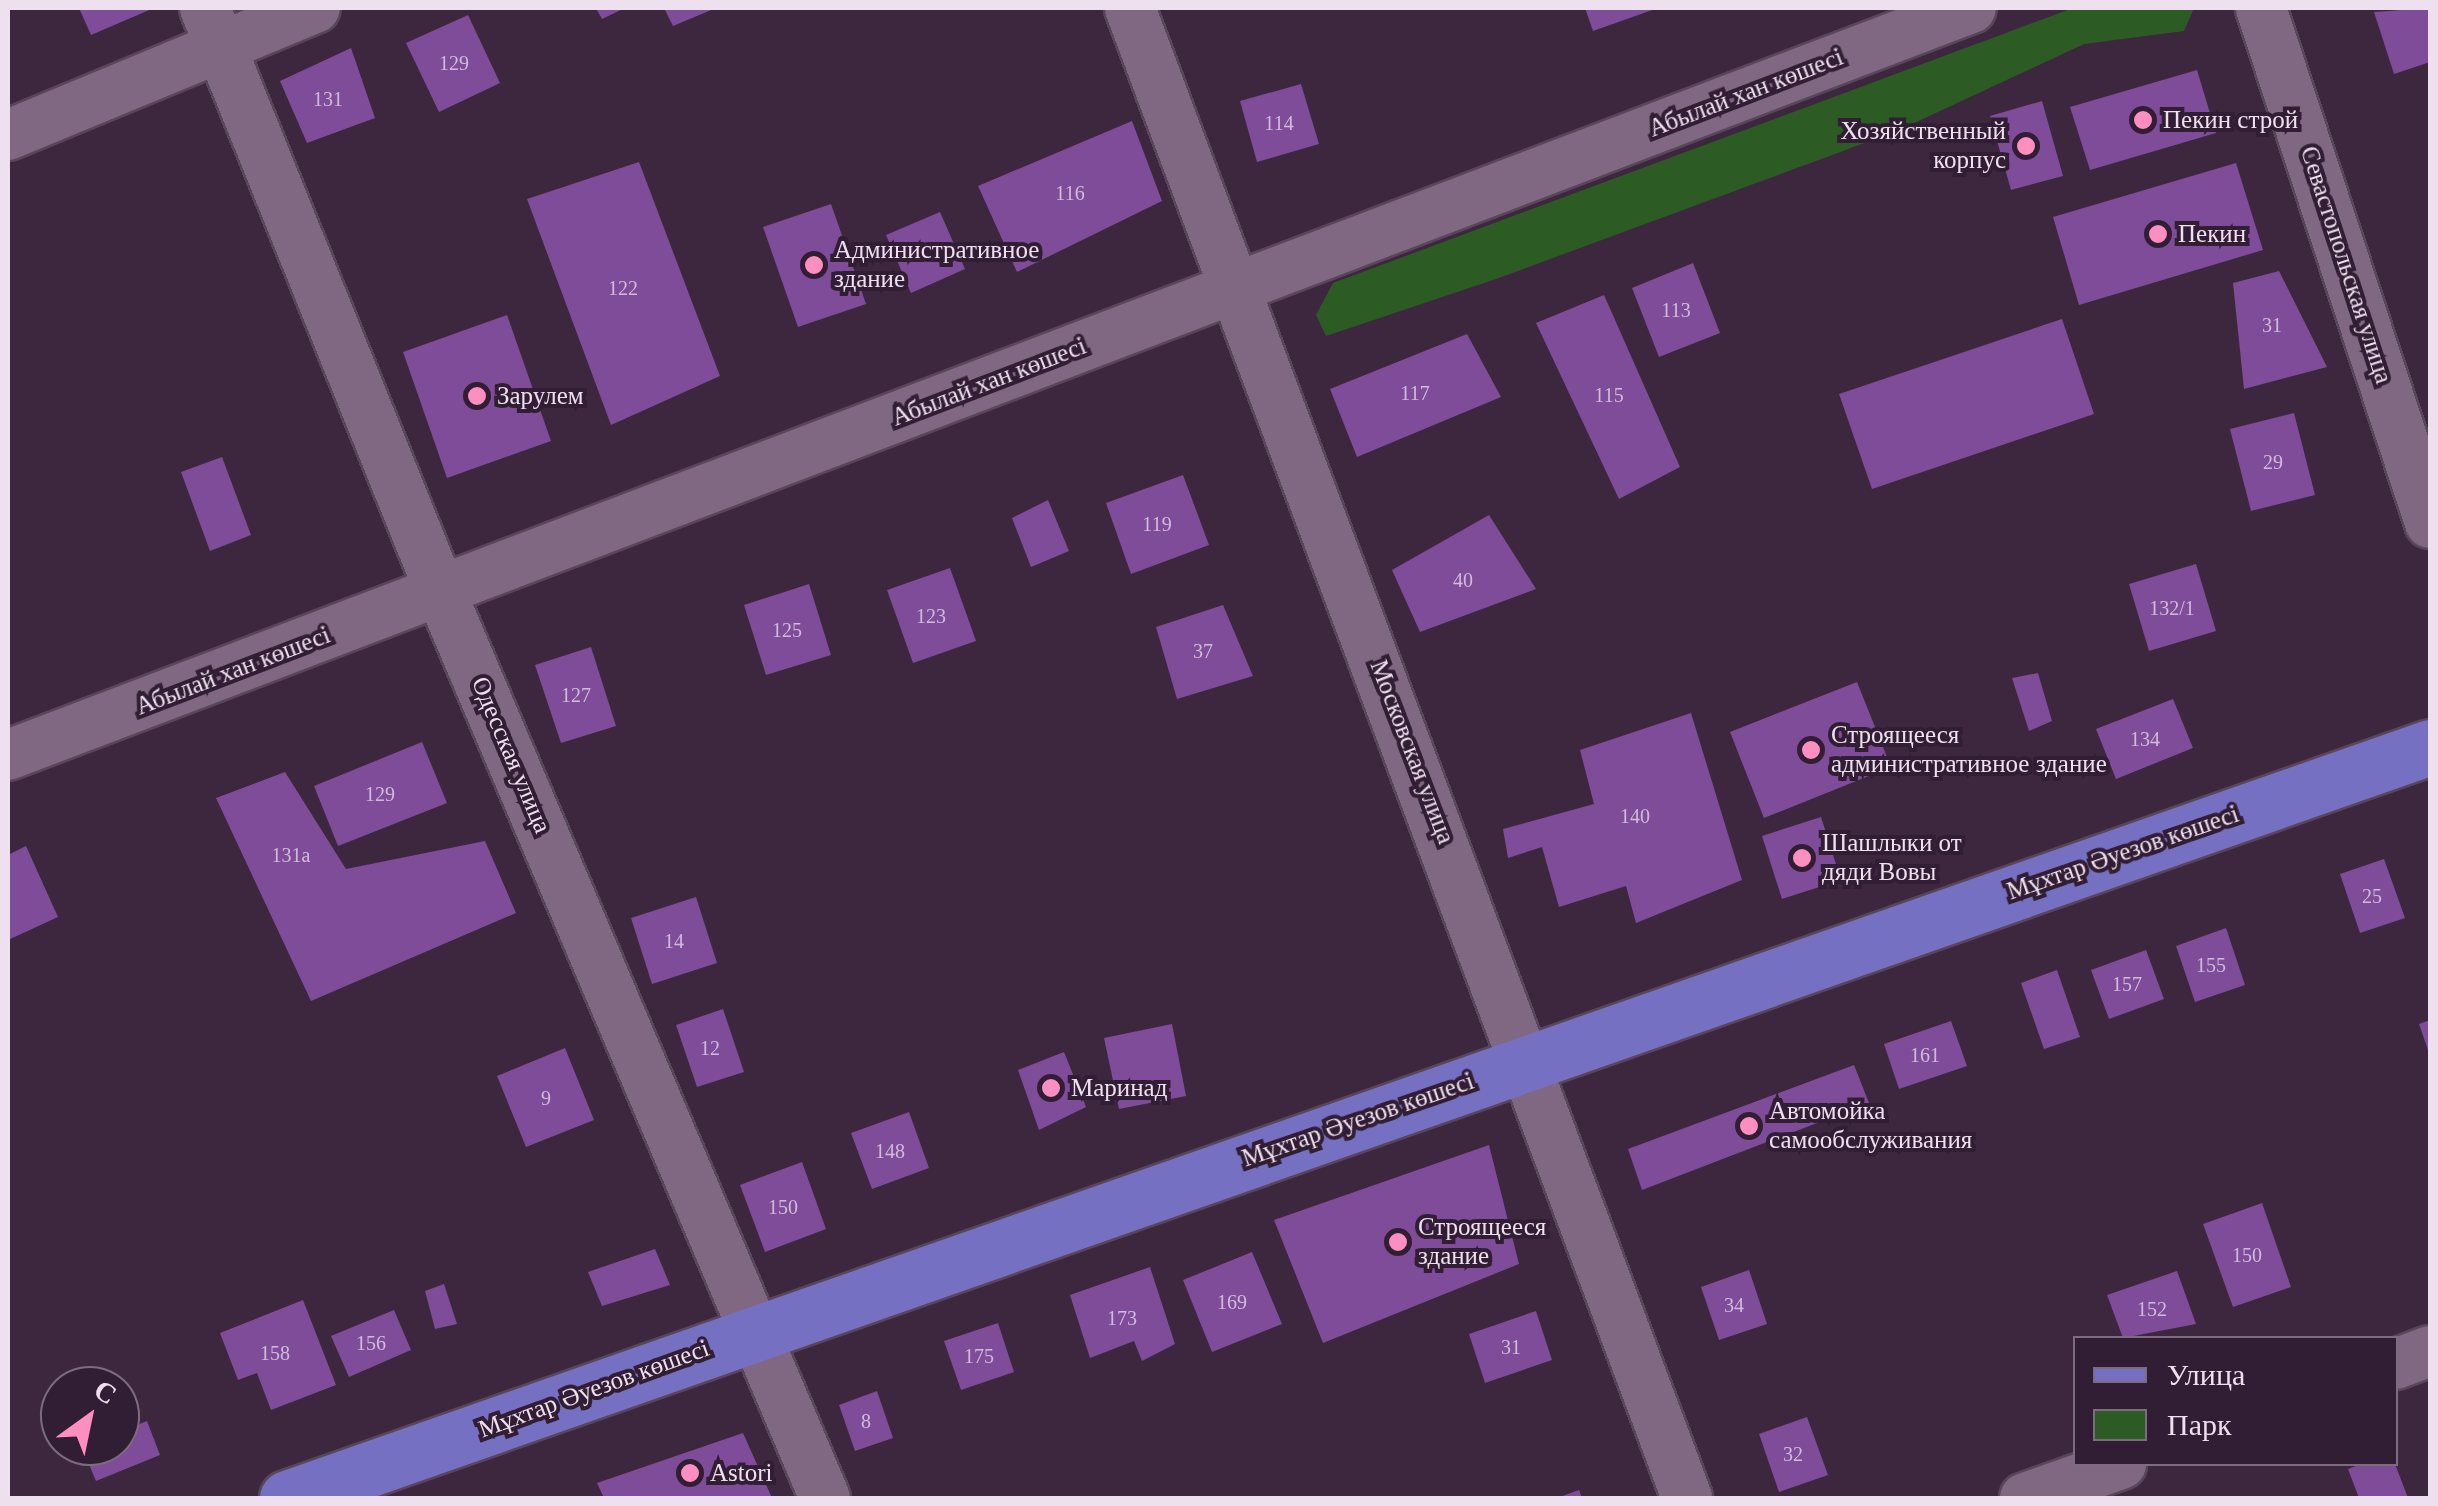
<!DOCTYPE html>
<html>
<head>
<meta charset="utf-8">
<style>
  body { margin:0 }
  #map { position:relative; width:2438px; height:1506px; overflow:hidden; background:#3d273e; font-family:"Times New Roman",serif }
  div>[style] { position:absolute }
  [style*='--x'] { left:calc(var(--x)*1px); top:calc(var(--y)*1px); width:calc(var(--w)*1px); rotate:calc(var(--a)*1deg) }
  .green>* { inset:0; background:#2c5c24 }
  .building>* { inset:0; background:#7e4c99 }
  .roads { filter:drop-shadow(2px 0 #58465a) drop-shadow(-2px 0 #58465a) drop-shadow(0 2px #58465a) drop-shadow(0 -2px #58465a) }
  .minor>* { height:50px; margin:-25px; padding:0 25px; transform-origin:25px; border-radius:25px; background:#806882 }
  .major>* { height:55px; margin:-27.5px; padding:0 27.5px; transform-origin:27.5px; border-radius:27.5px; background:#7670c2 }
  .dots>* { width:28px; height:28px; translate:-50% -50%; box-sizing:border-box; border:5px solid #321e34; border-radius:50% }
  span { translate:-50% -50%; white-space:nowrap; text-align:center; line-height:1.15; -webkit-text-stroke:8px #321e34; paint-order:stroke }
  .number-label { font-size:20px; color:#d2bbda }
  .number-label span { -webkit-text-stroke-width:0 }
  .street-label { font-size:25px; color:#eee0ef }
  .poi-label { font-size:25px; color:#eee0ef }
  .left { translate:0 -50%; text-align:left }
  .right { translate:-100% -50%; text-align:right }
  .frame { position:absolute; inset:0; border:10px solid #eee0ef; pointer-events:none }
  .legend { position:absolute; left:2073px; top:1336px; width:325px; height:130px; box-sizing:border-box; background:#321e34; border:2px solid #7d6c7f; margin:0; padding:12px 18px; list-style:none; font-size:30px; color:#eee0ef }
  .legend li { display:flex; align-items:center; gap:20px; height:50px }
  .legend b { width:50px; border:2px solid #7d6c7f }
  .north { position:absolute; left:40px; top:1366px; width:100px; height:100px; box-sizing:border-box; background:#321e34; border:2px solid #7d6c7f; border-radius:50%; rotate:33deg; font-size:28px; font-weight:700; line-height:40px; text-align:center; color:#eee0ef }
  .north::after { content:''; display:block; margin:auto; width:35px; height:45px; background:#fd8ec0; clip-path:polygon(50% 0,100% 100%,50% 72%,0 100%) }
</style>
</head>
<body>
<div id="map">
  <div class="green">
    <div style="clip-path:polygon(2073px 8px,2194px 8px,2184px 31px,2084px 44px,1897px 131px,1496px 279px,1326px 336px,1316px 315px,1333px 283px)"></div>
  </div>
  <div class="building">
    <div style="clip-path:polygon(79px 8px,154px 8px,91px 35px)"></div>
    <div style="clip-path:polygon(596px 8px,625px 8px,602px 19px)"></div>
    <div style="clip-path:polygon(664px 8px,716px 8px,673px 26px)"></div>
    <div style="clip-path:polygon(1585px 8px,1658px 8px,1593px 31px)"></div>
    <div style="clip-path:polygon(2430px 8px,2430px 62px,2394px 74px,2374px 12px)"></div>
    <div style="clip-path:polygon(468px 15px,500px 83px,439px 112px,406px 43px)"></div>
    <div style="clip-path:polygon(351px 48px,375px 118px,307px 143px,280px 81px)"></div>
    <div style="clip-path:polygon(2197px 70px,2216px 133px,2090px 170px,2070px 107px)"></div>
    <div style="clip-path:polygon(1301px 84px,1319px 144px,1257px 162px,1240px 101px)"></div>
    <div style="clip-path:polygon(2042px 101px,2063px 176px,2011px 190px,1990px 116px)"></div>
    <div style="clip-path:polygon(1132px 121px,1162px 201px,1017px 272px,978px 186px)"></div>
    <div style="clip-path:polygon(639px 162px,720px 376px,611px 425px,527px 199px)"></div>
    <div style="clip-path:polygon(2236px 163px,2263px 250px,2079px 305px,2053px 217px)"></div>
    <div style="clip-path:polygon(831px 204px,866px 304px,798px 327px,763px 227px)"></div>
    <div style="clip-path:polygon(940px 212px,965px 269px,911px 293px,886px 235px)"></div>
    <div style="clip-path:polygon(1693px 263px,1720px 333px,1659px 357px,1632px 288px)"></div>
    <div style="clip-path:polygon(2279px 271px,2327px 367px,2244px 389px,2233px 283px)"></div>
    <div style="clip-path:polygon(1604px 295px,1680px 467px,1619px 499px,1536px 323px)"></div>
    <div style="clip-path:polygon(507px 315px,551px 441px,447px 478px,403px 352px)"></div>
    <div style="clip-path:polygon(2062px 319px,2094px 414px,1872px 489px,1839px 394px)"></div>
    <div style="clip-path:polygon(1467px 334px,1501px 397px,1357px 457px,1330px 389px)"></div>
    <div style="clip-path:polygon(2294px 413px,2315px 495px,2251px 511px,2230px 429px)"></div>
    <div style="clip-path:polygon(222px 457px,251px 535px,210px 551px,181px 472px)"></div>
    <div style="clip-path:polygon(1183px 475px,1209px 545px,1131px 574px,1106px 503px)"></div>
    <div style="clip-path:polygon(1048px 500px,1069px 551px,1031px 567px,1012px 518px)"></div>
    <div style="clip-path:polygon(1489px 515px,1536px 589px,1420px 632px,1392px 570px)"></div>
    <div style="clip-path:polygon(2196px 564px,2216px 631px,2149px 651px,2129px 584px)"></div>
    <div style="clip-path:polygon(950px 568px,976px 641px,913px 663px,887px 590px)"></div>
    <div style="clip-path:polygon(809px 584px,831px 655px,766px 675px,744px 605px)"></div>
    <div style="clip-path:polygon(1223px 605px,1253px 676px,1177px 699px,1156px 627px)"></div>
    <div style="clip-path:polygon(591px 647px,616px 726px,561px 743px,535px 665px)"></div>
    <div style="clip-path:polygon(2038px 673px,2052px 721px,2029px 731px,2012px 678px)"></div>
    <div style="clip-path:polygon(1857px 682px,1891px 767px,1764px 818px,1730px 732px)"></div>
    <div style="clip-path:polygon(2173px 699px,2193px 748px,2116px 779px,2096px 729px)"></div>
    <div style="clip-path:polygon(1691px 713px,1742px 880px,1636px 923px,1626px 886px,1559px 907px,1542px 847px,1508px 858px,1503px 829px,1594px 804px,1580px 750px)"></div>
    <div style="clip-path:polygon(422px 742px,447px 803px,338px 846px,314px 786px)"></div>
    <div style="clip-path:polygon(285px 772px,346px 869px,485px 841px,516px 913px,311px 1001px,216px 798px)"></div>
    <div style="clip-path:polygon(1821px 817px,1841px 880px,1782px 899px,1762px 836px)"></div>
    <div style="clip-path:polygon(26px 846px,58px 917px,8px 940px,8px 855px)"></div>
    <div style="clip-path:polygon(2384px 859px,2405px 918px,2360px 933px,2340px 874px)"></div>
    <div style="clip-path:polygon(696px 897px,717px 963px,652px 984px,631px 918px)"></div>
    <div style="clip-path:polygon(2226px 928px,2245px 985px,2195px 1002px,2176px 946px)"></div>
    <div style="clip-path:polygon(2146px 950px,2164px 999px,2109px 1019px,2091px 970px)"></div>
    <div style="clip-path:polygon(2057px 970px,2080px 1037px,2044px 1049px,2021px 983px)"></div>
    <div style="clip-path:polygon(723px 1009px,744px 1072px,697px 1087px,676px 1025px)"></div>
    <div style="clip-path:polygon(2430px 1020px,2430px 1056px,2419px 1024px)"></div>
    <div style="clip-path:polygon(1951px 1021px,1967px 1066px,1899px 1089px,1884px 1044px)"></div>
    <div style="clip-path:polygon(1172px 1024px,1186px 1096px,1119px 1109px,1104px 1038px)"></div>
    <div style="clip-path:polygon(565px 1048px,594px 1120px,526px 1147px,497px 1076px)"></div>
    <div style="clip-path:polygon(1064px 1052px,1086px 1107px,1039px 1130px,1018px 1070px)"></div>
    <div style="clip-path:polygon(1854px 1065px,1869px 1103px,1642px 1190px,1628px 1149px)"></div>
    <div style="clip-path:polygon(909px 1112px,929px 1168px,872px 1189px,851px 1133px)"></div>
    <div style="clip-path:polygon(1489px 1145px,1519px 1264px,1323px 1343px,1274px 1220px)"></div>
    <div style="clip-path:polygon(802px 1162px,826px 1229px,765px 1252px,740px 1185px)"></div>
    <div style="clip-path:polygon(2262px 1203px,2291px 1287px,2233px 1307px,2203px 1224px)"></div>
    <div style="clip-path:polygon(655px 1249px,670px 1285px,602px 1306px,588px 1272px)"></div>
    <div style="clip-path:polygon(1252px 1252px,1282px 1324px,1212px 1352px,1183px 1280px)"></div>
    <div style="clip-path:polygon(1150px 1267px,1175px 1344px,1142px 1361px,1134px 1341px,1090px 1358px,1070px 1295px)"></div>
    <div style="clip-path:polygon(1749px 1270px,1767px 1324px,1719px 1340px,1701px 1287px)"></div>
    <div style="clip-path:polygon(2177px 1271px,2196px 1324px,2123px 1338px,2107px 1295px)"></div>
    <div style="clip-path:polygon(444px 1284px,457px 1324px,435px 1329px,425px 1291px)"></div>
    <div style="clip-path:polygon(303px 1300px,336px 1385px,271px 1410px,257px 1373px,238px 1380px,220px 1333px)"></div>
    <div style="clip-path:polygon(394px 1310px,411px 1350px,349px 1377px,331px 1336px)"></div>
    <div style="clip-path:polygon(1536px 1311px,1552px 1360px,1485px 1383px,1469px 1334px)"></div>
    <div style="clip-path:polygon(998px 1323px,1014px 1372px,961px 1390px,944px 1341px)"></div>
    <div style="clip-path:polygon(877px 1391px,893px 1438px,855px 1451px,839px 1405px)"></div>
    <div style="clip-path:polygon(1807px 1417px,1828px 1475px,1779px 1492px,1759px 1434px)"></div>
    <div style="clip-path:polygon(147px 1421px,160px 1455px,96px 1481px,82px 1448px,120px 1446px,120px 1432px)"></div>
    <div style="clip-path:polygon(743px 1433px,772px 1498px,604px 1498px,597px 1483px)"></div>
    <div style="clip-path:polygon(2361px 1464px,2395px 1464px,2408px 1498px,2359px 1498px,2348px 1469px)"></div>
    <div style="clip-path:polygon(1579px 1490px,1582px 1498px,1557px 1498px)"></div>
  </div>
  <div class="roads">
    <div class="minor">
      <div style="--x:205;--y:8;--w:631;--a:68.03"></div>
      <div style="--x:441;--y:593;--w:983;--a:67.01"></div>
      <div style="--x:1130;--y:8;--w:1591;--a:69.5"></div>
      <div style="--x:2261;--y:8;--w:542;--a:71.83"></div>
      <div style="--x:8;--y:135;--w:332;--a:-22.5"></div>
      <div style="--x:8;--y:755;--w:2100;--a:-20.83"></div>
      <div style="--x:2396;--y:1364;--w:36;--a:-21"></div>
      <div style="--x:2025;--y:1498;--w:102;--a:-19.5"></div>
    </div>
    <div class="major">
      <div style="--x:287;--y:1498;--w:2271;--a:-19.31"></div>
    </div>
  </div>
  <div class="dots">
    <div style="left:2143px;top:120px;background:#fd8ec0"></div>
    <div style="left:2026px;top:146px;background:#fd8ec0"></div>
    <div style="left:2158px;top:234px;background:#fd8ec0"></div>
    <div style="left:814px;top:265px;background:#fd8ec0"></div>
    <div style="left:477px;top:396px;background:#fd8ec0"></div>
    <div style="left:1811px;top:750px;background:#fd8ec0"></div>
    <div style="left:1802px;top:858px;background:#fd8ec0"></div>
    <div style="left:1051px;top:1088px;background:#fd8ec0"></div>
    <div style="left:1749px;top:1126px;background:#fd8ec0"></div>
    <div style="left:1398px;top:1242px;background:#fd8ec0"></div>
    <div style="left:690px;top:1473px;background:#fd8ec0"></div>
  </div>
  <div class="number-label">
    <span style="left:454px;top:63px">129</span>
    <span style="left:328px;top:99px">131</span>
    <span style="left:1279px;top:123px">114</span>
    <span style="left:1070px;top:193px">116</span>
    <span style="left:623px;top:288px">122</span>
    <span style="left:1676px;top:310px">113</span>
    <span style="left:2272px;top:325px">31</span>
    <span style="left:1415px;top:393px">117</span>
    <span style="left:1609px;top:395px">115</span>
    <span style="left:2273px;top:462px">29</span>
    <span style="left:1157px;top:524px">119</span>
    <span style="left:1463px;top:580px">40</span>
    <span style="left:2172px;top:608px">132/1</span>
    <span style="left:931px;top:616px">123</span>
    <span style="left:787px;top:630px">125</span>
    <span style="left:1203px;top:651px">37</span>
    <span style="left:576px;top:695px">127</span>
    <span style="left:2145px;top:739px">134</span>
    <span style="left:380px;top:794px">129</span>
    <span style="left:1635px;top:816px">140</span>
    <span style="left:291px;top:855px">131а</span>
    <span style="left:2372px;top:896px">25</span>
    <span style="left:674px;top:941px">14</span>
    <span style="left:2211px;top:965px">155</span>
    <span style="left:2127px;top:984px">157</span>
    <span style="left:710px;top:1048px">12</span>
    <span style="left:1925px;top:1055px">161</span>
    <span style="left:546px;top:1098px">9</span>
    <span style="left:890px;top:1151px">148</span>
    <span style="left:783px;top:1207px">150</span>
    <span style="left:2247px;top:1255px">150</span>
    <span style="left:1232px;top:1302px">169</span>
    <span style="left:1734px;top:1305px">34</span>
    <span style="left:2152px;top:1309px">152</span>
    <span style="left:1122px;top:1318px">173</span>
    <span style="left:371px;top:1343px">156</span>
    <span style="left:1511px;top:1347px">31</span>
    <span style="left:275px;top:1353px">158</span>
    <span style="left:979px;top:1356px">175</span>
    <span style="left:866px;top:1421px">8</span>
    <span style="left:1793px;top:1454px">32</span>
  </div>
  <div class="street-label">
    <span style="left:1746px;top:93px;rotate:-21deg">Абылай хан көшесі</span>
    <span style="left:2346px;top:265px;rotate:72deg">Севастопольская улица</span>
    <span style="left:989px;top:382px;rotate:-21deg">Абылай хан көшесі</span>
    <span style="left:233px;top:671px;rotate:-21deg">Абылай хан көшесі</span>
    <span style="left:1412px;top:752px;rotate:69deg">Московская улица</span>
    <span style="left:511px;top:755px;rotate:67deg">Одесская улица</span>
    <span style="left:2123px;top:853px;rotate:-19deg">Мұхтар Әуезов көшесі</span>
    <span style="left:1358px;top:1120px;rotate:-19deg">Мұхтар Әуезов көшесі</span>
    <span style="left:594px;top:1389px;rotate:-20deg">Мұхтар Әуезов көшесі</span>
  </div>
  <div class="poi-label">
    <span class="left" style="left:2163px;top:120px">Пекин строй</span>
    <span class="right" style="left:2006px;top:146px">Хозяйственный<br>корпус</span>
    <span class="left" style="left:2178px;top:234px">Пекин</span>
    <span class="left" style="left:834px;top:265px">Административное<br>здание</span>
    <span class="left" style="left:497px;top:396px">Зарулем</span>
    <span class="left" style="left:1831px;top:750px">Строящееся<br>административное здание</span>
    <span class="left" style="left:1822px;top:858px">Шашлыки от<br>дяди Вовы</span>
    <span class="left" style="left:1071px;top:1088px">Маринад</span>
    <span class="left" style="left:1769px;top:1126px">Автомойка<br>самообслуживания</span>
    <span class="left" style="left:1418px;top:1242px">Строящееся<br>здание</span>
    <span class="left" style="left:710px;top:1473px">Astori</span>
  </div>
  <div class="frame"></div>
  <ul class="legend">
  <li><b style="height:12px;background:#7670c2"></b>Улица</li>
  <li><b style="height:28px;background:#2c5c24"></b>Парк</li>
  </ul>
  <div class="north">С</div>
</div>
</body>
</html>
